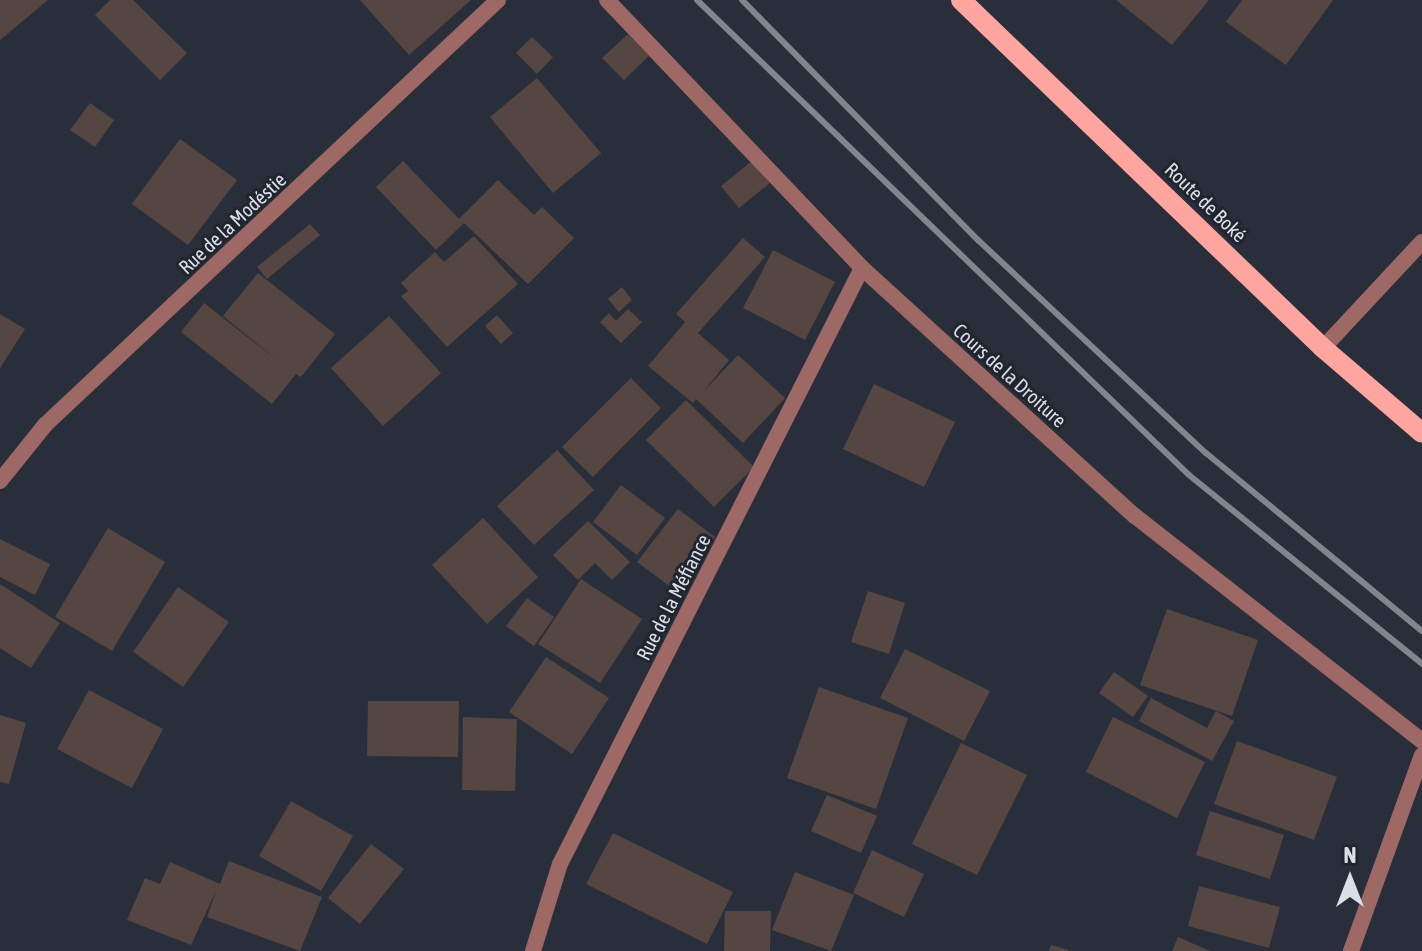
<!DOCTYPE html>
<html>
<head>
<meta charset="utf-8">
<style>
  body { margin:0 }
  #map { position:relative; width:1422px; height:951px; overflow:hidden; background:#292f3a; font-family:"Asap Condensed",sans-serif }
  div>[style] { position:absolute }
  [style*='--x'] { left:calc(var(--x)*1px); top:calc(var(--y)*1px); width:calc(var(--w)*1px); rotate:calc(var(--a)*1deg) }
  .building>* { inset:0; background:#554642 }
  .minor>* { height:16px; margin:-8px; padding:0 8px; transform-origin:8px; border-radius:8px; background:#9e6864 }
  .primary>* { height:20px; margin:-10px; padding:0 10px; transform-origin:10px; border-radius:10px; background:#ffa5a0 }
  .rail>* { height:6px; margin:-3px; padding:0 3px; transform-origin:3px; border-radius:3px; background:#80858e }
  span { translate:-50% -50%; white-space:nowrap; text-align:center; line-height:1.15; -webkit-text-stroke:6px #202530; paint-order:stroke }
  .street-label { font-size:20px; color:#dbdfe6 }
  .north { position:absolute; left:1310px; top:839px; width:80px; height:80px; -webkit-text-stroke:6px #202530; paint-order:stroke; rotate:0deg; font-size:22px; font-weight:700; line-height:32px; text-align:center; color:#dbdfe6 }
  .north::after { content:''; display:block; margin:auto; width:28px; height:36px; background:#dbdfe6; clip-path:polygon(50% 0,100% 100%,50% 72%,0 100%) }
</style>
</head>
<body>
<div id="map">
  <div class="building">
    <div style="clip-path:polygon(0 0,48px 0,0 40px)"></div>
    <div style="clip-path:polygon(110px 0,133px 0,187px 53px,160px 80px,95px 15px)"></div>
    <div style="clip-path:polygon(360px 0,471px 0,409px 55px)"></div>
    <div style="clip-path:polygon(1116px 0,1209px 0,1172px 45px)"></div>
    <div style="clip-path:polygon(1242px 0,1333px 0,1286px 65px,1226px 22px)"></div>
    <div style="clip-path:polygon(628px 34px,649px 56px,624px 80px,602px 58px)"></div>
    <div style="clip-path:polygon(532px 37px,553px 57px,537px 74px,516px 53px)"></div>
    <div style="clip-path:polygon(537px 78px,601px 153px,553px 193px,490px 117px)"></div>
    <div style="clip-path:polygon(90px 103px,114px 120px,95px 147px,70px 130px)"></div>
    <div style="clip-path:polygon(180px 139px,237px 180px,188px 245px,132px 204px)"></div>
    <div style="clip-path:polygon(403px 161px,459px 219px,498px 180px,534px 215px,542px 207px,574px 238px,528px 284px,464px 223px,436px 250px,376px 187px)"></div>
    <div style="clip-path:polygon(752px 161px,770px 183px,739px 208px,721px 186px)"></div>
    <div style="clip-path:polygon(310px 224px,320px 235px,267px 279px,257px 267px)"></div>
    <div style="clip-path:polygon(474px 236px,518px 284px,447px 347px,401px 296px,408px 291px,401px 283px,435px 252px,444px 262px)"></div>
    <div style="clip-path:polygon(743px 238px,765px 257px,698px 333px,729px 360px,703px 392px,738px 355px,785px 398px,743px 443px,696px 399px,693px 403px,648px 366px,685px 322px,676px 314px)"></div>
    <div style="clip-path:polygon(773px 250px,835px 282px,805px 340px,743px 308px)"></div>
    <div style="clip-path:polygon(258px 273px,335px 334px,301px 377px,296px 374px,272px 404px,181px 332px,204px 303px,278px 361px,223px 316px)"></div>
    <div style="clip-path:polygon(622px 287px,632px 300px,619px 312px,608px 299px)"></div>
    <div style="clip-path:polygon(628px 309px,642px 322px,621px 343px,600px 322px,609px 313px,616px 321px)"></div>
    <div style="clip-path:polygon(0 314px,25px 329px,0 368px)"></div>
    <div style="clip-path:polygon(497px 315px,513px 333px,501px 344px,485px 326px)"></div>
    <div style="clip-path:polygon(389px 316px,441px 373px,383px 426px,331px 368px)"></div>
    <div style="clip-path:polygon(631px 378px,661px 408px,593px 477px,562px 447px)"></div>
    <div style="clip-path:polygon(874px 384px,955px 422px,924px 487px,843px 449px)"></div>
    <div style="clip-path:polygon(686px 400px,754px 467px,714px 507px,646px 440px)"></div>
    <div style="clip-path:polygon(557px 450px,594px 490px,534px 545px,497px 506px)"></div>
    <div style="clip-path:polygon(621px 485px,665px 518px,637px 555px,593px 522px)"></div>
    <div style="clip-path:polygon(678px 509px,715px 537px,676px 591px,637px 562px)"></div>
    <div style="clip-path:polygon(483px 518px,538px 577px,487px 624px,432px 565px)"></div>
    <div style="clip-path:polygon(588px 521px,630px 562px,612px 580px,595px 563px,578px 580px,553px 555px)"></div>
    <div style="clip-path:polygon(108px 528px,165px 562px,112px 651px,55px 617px)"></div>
    <div style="clip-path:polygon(0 539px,50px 564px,35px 595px,0 577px)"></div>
    <div style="clip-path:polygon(581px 579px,642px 619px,600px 683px,538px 644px)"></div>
    <div style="clip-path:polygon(0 584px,60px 623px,31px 668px,0 648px)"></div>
    <div style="clip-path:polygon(178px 587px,229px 622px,183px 687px,133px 652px)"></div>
    <div style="clip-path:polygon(868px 591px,905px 603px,889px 654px,851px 642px)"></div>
    <div style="clip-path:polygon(527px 598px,554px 617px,534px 646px,506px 626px)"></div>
    <div style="clip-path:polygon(1167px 609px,1258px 640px,1232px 716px,1140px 685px)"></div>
    <div style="clip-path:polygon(905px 649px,990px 691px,964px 741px,880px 698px)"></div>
    <div style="clip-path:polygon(546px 657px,609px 698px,572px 754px,509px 712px)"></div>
    <div style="clip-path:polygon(1114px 672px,1148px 696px,1133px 717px,1099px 693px)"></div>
    <div style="clip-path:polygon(819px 687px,908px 718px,876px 809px,787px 778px)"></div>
    <div style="clip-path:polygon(89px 690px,163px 729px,132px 788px,57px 749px)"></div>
    <div style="clip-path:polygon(1151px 698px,1207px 728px,1216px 711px,1234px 721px,1212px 761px,1139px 721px)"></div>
    <div style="clip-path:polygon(368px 701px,459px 701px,458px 757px,367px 756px)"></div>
    <div style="clip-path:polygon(0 715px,26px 723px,9px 784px,0 782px)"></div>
    <div style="clip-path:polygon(463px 717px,517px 719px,515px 791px,462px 790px)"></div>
    <div style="clip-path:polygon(1113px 717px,1205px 762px,1177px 818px,1086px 772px)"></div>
    <div style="clip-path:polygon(1237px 741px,1337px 777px,1314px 840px,1214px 804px)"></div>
    <div style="clip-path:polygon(961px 743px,1027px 775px,977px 875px,912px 844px)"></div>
    <div style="clip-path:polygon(827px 795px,877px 816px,861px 853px,811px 831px)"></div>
    <div style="clip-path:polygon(291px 801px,353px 836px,321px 891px,259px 856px)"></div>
    <div style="clip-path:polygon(1210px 811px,1284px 835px,1270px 879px,1196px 855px)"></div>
    <div style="clip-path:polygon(613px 833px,733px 892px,707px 944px,586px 884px)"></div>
    <div style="clip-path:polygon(371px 844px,404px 869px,360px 924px,328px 898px)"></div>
    <div style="clip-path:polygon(872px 850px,924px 874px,904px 917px,853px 893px)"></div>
    <div style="clip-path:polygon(229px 861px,322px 897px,300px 951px,207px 917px,216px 891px,191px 945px,127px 920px,145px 878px,160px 884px,170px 862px,220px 884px)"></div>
    <div style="clip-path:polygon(795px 872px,854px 895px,831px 951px,772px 930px)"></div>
    <div style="clip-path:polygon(1199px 886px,1280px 907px,1269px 948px,1188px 926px)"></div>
    <div style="clip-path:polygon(725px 911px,771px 911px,770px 951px,724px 951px)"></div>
    <div style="clip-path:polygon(1178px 937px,1210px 951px,1172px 951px)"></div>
    <div style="clip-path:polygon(1051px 945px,1068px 950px,1068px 951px,1049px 951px)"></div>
  </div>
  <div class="minor">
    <div style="--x:607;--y:0;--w:370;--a:46.4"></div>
    <div style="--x:862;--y:268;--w:369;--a:42.3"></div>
    <div style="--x:1135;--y:516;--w:365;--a:38.1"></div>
    <div style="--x:1323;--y:348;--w:145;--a:-47"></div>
    <div style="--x:0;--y:481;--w:72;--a:-51.2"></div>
    <div style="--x:45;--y:425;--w:621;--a:-43.17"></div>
    <div style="--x:533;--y:951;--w:91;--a:-72.8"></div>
    <div style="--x:560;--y:864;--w:668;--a:-63.13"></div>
    <div style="--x:1351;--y:951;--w:208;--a:-70.1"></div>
  </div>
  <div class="primary">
    <div style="--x:961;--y:0;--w:502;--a:43.87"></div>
    <div style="--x:1323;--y:348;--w:130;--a:40.6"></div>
  </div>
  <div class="rail">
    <div style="--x:697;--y:0;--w:684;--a:43.99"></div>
    <div style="--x:1189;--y:475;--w:300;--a:39"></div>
    <div style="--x:742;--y:0;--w:337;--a:45.5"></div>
    <div style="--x:978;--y:240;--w:312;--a:43.1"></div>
    <div style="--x:1206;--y:453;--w:280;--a:39.5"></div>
  </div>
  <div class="street-label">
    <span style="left:1206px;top:202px;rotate:44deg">Route de Boké</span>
    <span style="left:232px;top:223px;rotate:-43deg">Rue de la Modéstie</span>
    <span style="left:1010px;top:375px;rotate:42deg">Cours de la Droiture</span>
    <span style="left:673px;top:597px;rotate:-63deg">Rue de la Méfiance</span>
  </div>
  <div class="north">N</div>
</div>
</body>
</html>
